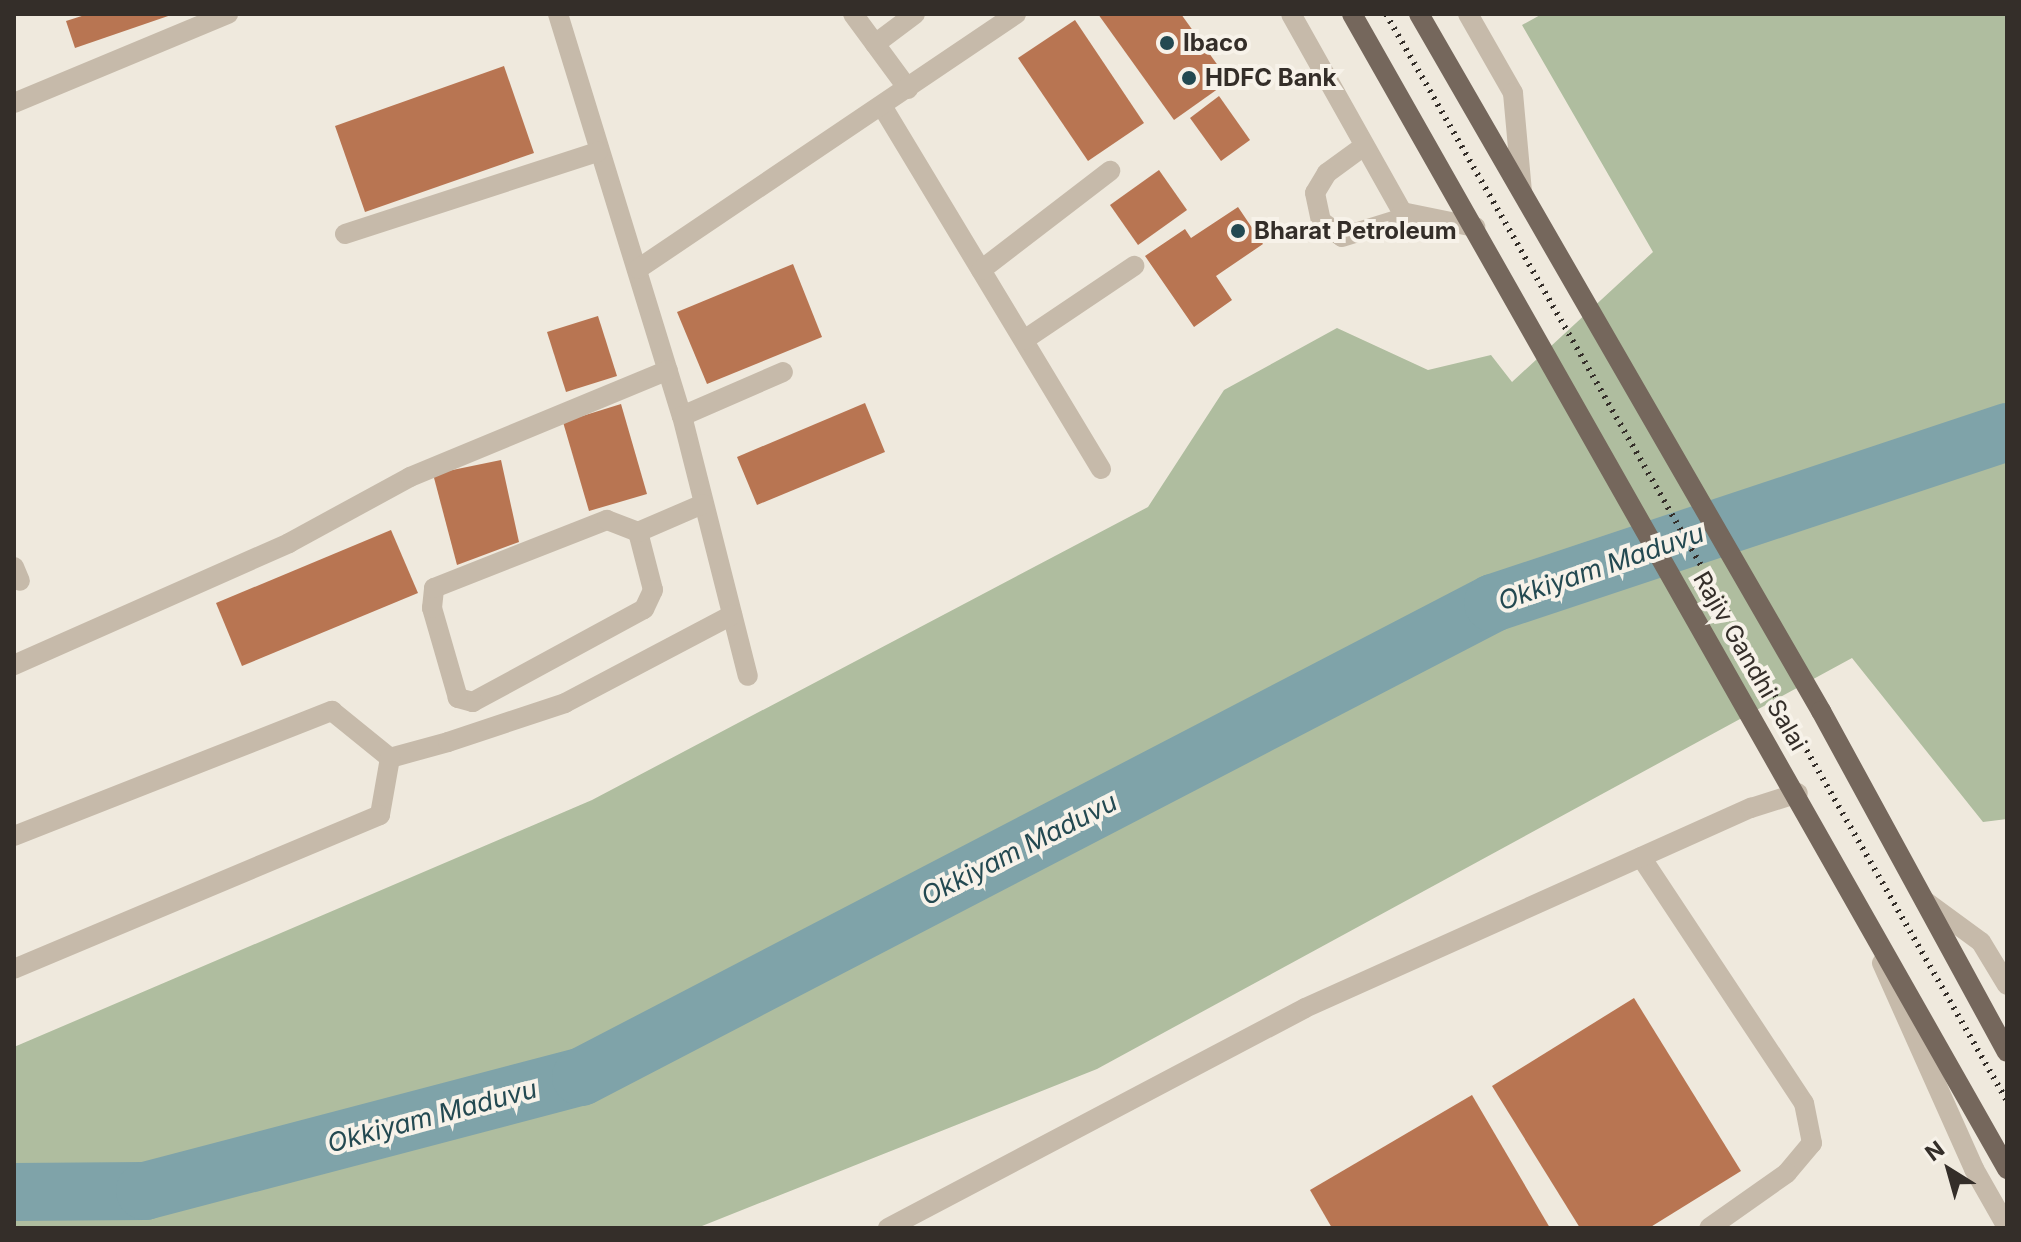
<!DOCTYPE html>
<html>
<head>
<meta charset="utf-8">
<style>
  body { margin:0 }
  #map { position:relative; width:2021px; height:1242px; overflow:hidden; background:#efe9dd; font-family:Inter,sans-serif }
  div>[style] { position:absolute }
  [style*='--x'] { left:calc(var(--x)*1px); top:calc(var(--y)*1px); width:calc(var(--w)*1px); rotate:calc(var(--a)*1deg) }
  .green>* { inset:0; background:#afbd9f }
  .river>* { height:58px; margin:-29px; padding:0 29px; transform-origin:29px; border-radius:29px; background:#7fa3a9 }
  .building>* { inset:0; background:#b87552 }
  .service>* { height:20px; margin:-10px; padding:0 10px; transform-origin:10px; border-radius:10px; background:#c6baaa }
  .minor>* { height:20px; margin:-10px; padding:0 10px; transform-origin:10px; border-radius:10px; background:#c6baaa }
  .tertiary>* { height:20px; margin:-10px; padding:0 10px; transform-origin:10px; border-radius:10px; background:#c6baaa }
  .primary>* { height:20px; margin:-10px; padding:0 10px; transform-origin:10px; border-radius:10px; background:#75675c }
  .rail>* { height:6px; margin-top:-3px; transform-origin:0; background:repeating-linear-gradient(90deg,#342e29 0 2px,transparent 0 8px) }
  .dots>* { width:22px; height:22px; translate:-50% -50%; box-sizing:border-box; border:4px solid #f7f2e9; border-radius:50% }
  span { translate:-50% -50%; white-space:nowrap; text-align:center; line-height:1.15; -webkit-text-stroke:8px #f7f2e9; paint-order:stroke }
  .poi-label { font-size:24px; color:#342e29; font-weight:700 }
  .left { translate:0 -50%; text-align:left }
  .street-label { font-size:24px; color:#342e29 }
  .water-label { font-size:26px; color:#234951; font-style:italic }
  .frame { position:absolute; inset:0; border:16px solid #342e29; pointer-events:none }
  .north { position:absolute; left:1909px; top:1130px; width:80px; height:80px; -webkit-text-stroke:6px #f7f2e9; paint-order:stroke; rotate:323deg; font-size:22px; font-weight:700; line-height:32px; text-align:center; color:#342e29 }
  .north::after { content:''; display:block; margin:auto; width:28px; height:36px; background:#342e29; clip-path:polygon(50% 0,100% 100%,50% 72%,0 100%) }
</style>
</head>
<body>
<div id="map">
  <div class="green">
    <div style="clip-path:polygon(1542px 14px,2007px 14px,2007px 819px,1983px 822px,1852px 658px,1097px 1069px,697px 1228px,14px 1228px,14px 1047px,592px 800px,1148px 507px,1224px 390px,1337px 328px,1428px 370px,1491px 355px,1512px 382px,1653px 252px,1522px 25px)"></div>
  </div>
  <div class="river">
    <div style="--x:14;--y:1192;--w:131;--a:-0.4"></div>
    <div style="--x:145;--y:1191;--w:451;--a:-14.7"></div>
    <div style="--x:581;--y:1077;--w:1028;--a:-27.46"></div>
    <div style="--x:1493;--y:603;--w:542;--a:-18.4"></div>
  </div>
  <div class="building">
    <div style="clip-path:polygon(88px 14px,174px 14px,75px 48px,66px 21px)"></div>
    <div style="clip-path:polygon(1098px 14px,1181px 14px,1229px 81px,1174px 120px)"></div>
    <div style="clip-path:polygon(1075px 20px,1144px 123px,1088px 161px,1018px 58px)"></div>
    <div style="clip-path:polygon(504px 66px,534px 153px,365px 212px,335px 126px)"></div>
    <div style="clip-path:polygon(1219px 96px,1250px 140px,1221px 161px,1190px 118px)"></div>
    <div style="clip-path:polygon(1159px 170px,1187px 210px,1138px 245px,1110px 205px)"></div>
    <div style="clip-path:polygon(1238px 207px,1263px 244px,1216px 276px,1232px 300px,1194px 327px,1145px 256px,1185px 229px,1191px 238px)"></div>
    <div style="clip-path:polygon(793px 264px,822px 337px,707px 384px,677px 312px)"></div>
    <div style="clip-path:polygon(598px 316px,617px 376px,566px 392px,547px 332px)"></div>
    <div style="clip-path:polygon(865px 403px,885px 452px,757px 505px,737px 457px)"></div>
    <div style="clip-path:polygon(621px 404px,647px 494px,589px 511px,563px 422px)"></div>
    <div style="clip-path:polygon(501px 460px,519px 542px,457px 565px,433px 474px)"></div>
    <div style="clip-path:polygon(391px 530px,418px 593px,242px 666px,216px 603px)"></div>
    <div style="clip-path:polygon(1634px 998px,1741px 1171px,1649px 1228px,1580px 1228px,1492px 1086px)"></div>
    <div style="clip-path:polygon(1472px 1095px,1550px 1228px,1332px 1228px,1310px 1190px)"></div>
  </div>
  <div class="service">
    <div style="--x:1364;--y:146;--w:46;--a:143.9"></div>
    <div style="--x:1327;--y:173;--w:23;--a:121"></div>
    <div style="--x:1315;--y:193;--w:29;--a:78"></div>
    <div style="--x:1321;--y:221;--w:26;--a:37"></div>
    <div style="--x:1342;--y:237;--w:74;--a:-17.2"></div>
    <div style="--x:682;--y:416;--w:110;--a:-23.5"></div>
    <div style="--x:14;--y:665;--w:301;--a:-23.9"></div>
    <div style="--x:390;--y:758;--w:60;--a:-15.4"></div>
    <div style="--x:14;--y:836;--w:342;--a:-21.5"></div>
    <div style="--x:332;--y:711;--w:75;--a:39"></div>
    <div style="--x:390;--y:758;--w:58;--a:100"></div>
    <div style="--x:380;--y:815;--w:397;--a:157.2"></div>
    <div style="--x:1641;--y:857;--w:295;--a:56.5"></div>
    <div style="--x:1804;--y:1103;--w:41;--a:78.7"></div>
    <div style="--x:1812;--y:1143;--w:39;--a:130"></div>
    <div style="--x:1787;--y:1173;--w:95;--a:144.8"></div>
  </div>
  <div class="minor">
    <div style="--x:558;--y:14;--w:421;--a:72.9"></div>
    <div style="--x:682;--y:416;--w:268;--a:75.8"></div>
    <div style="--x:853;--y:14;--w:93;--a:53.7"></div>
    <div style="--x:875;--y:44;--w:50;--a:-36.9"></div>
    <div style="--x:14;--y:103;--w:232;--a:-22.6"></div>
    <div style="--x:882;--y:106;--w:424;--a:58.9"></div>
    <div style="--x:345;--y:234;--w:266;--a:-18"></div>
    <div style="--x:638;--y:269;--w:456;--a:-34"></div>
    <div style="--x:981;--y:270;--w:163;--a:-37.5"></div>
    <div style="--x:1024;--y:340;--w:133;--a:-33.9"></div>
    <div style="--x:638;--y:532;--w:60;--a:75.5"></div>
    <div style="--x:653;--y:590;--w:21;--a:115"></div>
    <div style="--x:644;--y:609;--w:195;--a:151.5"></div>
    <div style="--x:473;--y:702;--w:16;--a:-165"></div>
    <div style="--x:458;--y:698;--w:94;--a:-106.1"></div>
    <div style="--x:432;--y:608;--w:20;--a:-84"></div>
    <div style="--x:434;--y:588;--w:186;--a:-21.5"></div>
    <div style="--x:607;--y:520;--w:33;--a:21"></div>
    <div style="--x:638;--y:532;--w:71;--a:-23.3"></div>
    <div style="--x:289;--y:543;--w:138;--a:-28.6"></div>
    <div style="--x:410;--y:477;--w:279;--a:-22.5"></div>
    <div style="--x:14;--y:567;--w:15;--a:67"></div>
    <div style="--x:448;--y:742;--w:123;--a:-18.4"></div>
    <div style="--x:565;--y:703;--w:189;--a:-27.8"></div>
  </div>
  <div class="tertiary">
    <div style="--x:1291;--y:14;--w:227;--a:60.7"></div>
    <div style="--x:1402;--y:212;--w:75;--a:11.6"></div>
    <div style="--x:1468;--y:14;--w:91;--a:60.3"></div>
    <div style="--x:1513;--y:93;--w:98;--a:84.8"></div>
    <div style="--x:1925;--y:901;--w:69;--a:36.2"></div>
    <div style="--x:1981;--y:942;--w:50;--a:58.8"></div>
    <div style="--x:1882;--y:963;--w:226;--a:65.9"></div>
    <div style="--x:1974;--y:1169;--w:67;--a:60.4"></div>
    <div style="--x:888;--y:1228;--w:471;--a:-27.8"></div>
    <div style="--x:1305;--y:1008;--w:489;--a:-24.2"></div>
    <div style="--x:1751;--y:808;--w:49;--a:-17.7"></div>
  </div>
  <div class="primary">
    <div style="--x:1352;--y:14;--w:1328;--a:60.44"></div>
    <div style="--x:1419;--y:14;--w:805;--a:60.03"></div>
    <div style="--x:1821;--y:711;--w:388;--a:61.4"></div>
  </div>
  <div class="rail">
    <div style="--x:1386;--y:14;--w:1252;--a:60.26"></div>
  </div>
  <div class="dots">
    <div style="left:1167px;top:43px;background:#234951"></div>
    <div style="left:1189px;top:78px;background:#234951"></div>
    <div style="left:1238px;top:231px;background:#234951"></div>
  </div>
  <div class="poi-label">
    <span class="left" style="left:1183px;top:43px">Ibaco</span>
    <span class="left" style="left:1205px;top:78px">HDFC Bank</span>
    <span class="left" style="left:1254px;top:231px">Bharat Petroleum</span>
  </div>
  <div class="street-label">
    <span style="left:1750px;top:661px;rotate:60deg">Rajiv Gandhi Salai</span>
  </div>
  <div class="water-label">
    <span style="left:1601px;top:567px;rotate:-19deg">Okkiyam Maduvu</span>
    <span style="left:1019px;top:849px;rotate:-27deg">Okkiyam Maduvu</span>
    <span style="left:432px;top:1116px;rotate:-15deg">Okkiyam Maduvu</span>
  </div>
  <div class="frame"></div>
  <div class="north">N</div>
</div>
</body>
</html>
